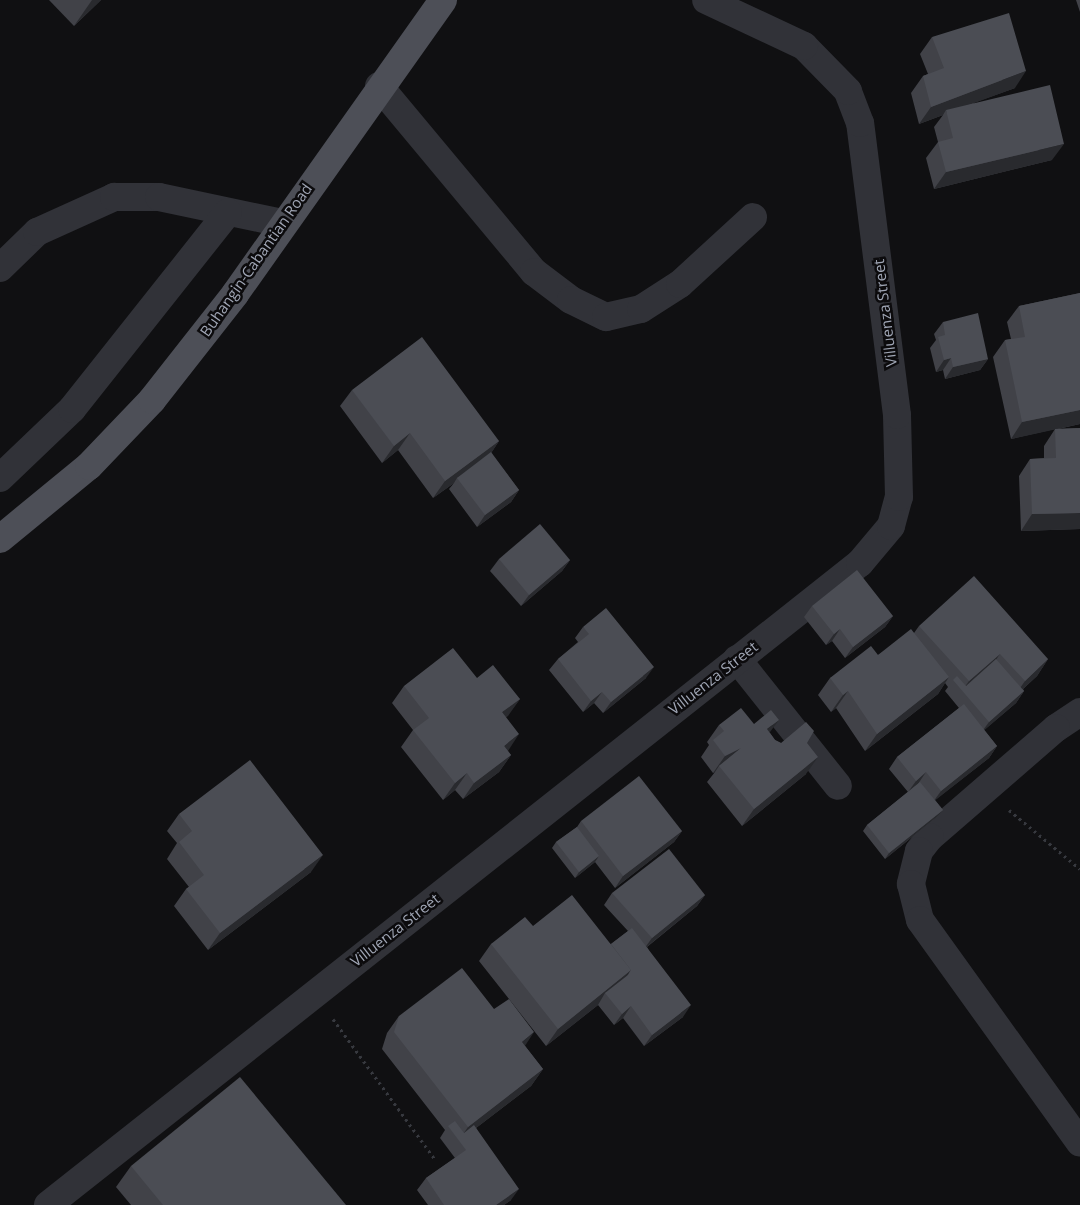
<!DOCTYPE html>
<html>
<head>
<meta charset="utf-8">
<style>
  body { margin:0 }
  #map { position:relative; width:1080px; height:1205px; overflow:hidden; background:#101012; font-family:"Open Sans",sans-serif }
  div>[style] { position:absolute }
  [style*='--x'] { left:calc(var(--x)*1px); top:calc(var(--y)*1px); width:calc(var(--w)*1px); rotate:calc(var(--a)*1deg) }
  .path>* { height:3px; margin-top:-1.5px; transform-origin:0; background:repeating-linear-gradient(90deg,#37393f 0 2.5px,transparent 0 6.5px) }
  .minor>* { height:28px; margin:-14px; padding:0 14px; transform-origin:14px; border-radius:14px; background:#313238 }
  .major>* { height:28px; margin:-14px; padding:0 14px; transform-origin:14px; border-radius:14px; background:#4d4f57 }
  .wall>* { inset:0; background:#414248 }
  .shaded-wall>* { inset:0; background:#292a2e }
  .building>* { inset:0; background:#4b4d54 }
  span { translate:-50% -50%; white-space:nowrap; text-align:center; line-height:1.15; -webkit-text-stroke:5px #0c0b0d; paint-order:stroke }
  .street-label { font-size:15px; color:#a0a6b5 }
</style>
</head>
<body>
<div id="map">
  <div class="path">
    <div style="--x:1009;--y:810;--w:92;--a:39.7"></div>
    <div style="--x:333;--y:1019;--w:172;--a:54"></div>
  </div>
  <div class="minor">
    <div style="--x:379;--y:86;--w:242;--a:50.2"></div>
    <div style="--x:534;--y:272;--w:46;--a:37.1"></div>
    <div style="--x:571;--y:300;--w:39;--a:26"></div>
    <div style="--x:606;--y:317;--w:36;--a:-13"></div>
    <div style="--x:641;--y:309;--w:46;--a:-32.7"></div>
    <div style="--x:680;--y:284;--w:99;--a:-42.5"></div>
    <div style="--x:0;--y:268;--w:52;--a:-44.2"></div>
    <div style="--x:37;--y:232;--w:85;--a:-24.4"></div>
    <div style="--x:114;--y:197;--w:45;--a:0"></div>
    <div style="--x:159;--y:197;--w:126;--a:11.9"></div>
    <div style="--x:0;--y:478;--w:100;--a:-43.8"></div>
    <div style="--x:72;--y:409;--w:251;--a:-51.6"></div>
    <div style="--x:737;--y:659;--w:162;--a:51.5"></div>
    <div style="--x:1080;--y:712;--w:29;--a:146"></div>
    <div style="--x:1056;--y:728;--w:167;--a:139.1"></div>
    <div style="--x:930;--y:837;--w:18;--a:128"></div>
    <div style="--x:919;--y:851;--w:34;--a:104"></div>
    <div style="--x:911;--y:884;--w:37;--a:76"></div>
    <div style="--x:920;--y:920;--w:274;--a:54.3"></div>
    <div style="--x:48;--y:1205;--w:1035;--a:-38.33"></div>
    <div style="--x:860;--y:563;--w:48;--a:-50"></div>
    <div style="--x:891;--y:526;--w:30;--a:-75"></div>
    <div style="--x:899;--y:497;--w:82;--a:-91.4"></div>
    <div style="--x:897;--y:415;--w:294;--a:-97.2"></div>
    <div style="--x:860;--y:123;--w:34;--a:-111"></div>
    <div style="--x:848;--y:91;--w:63;--a:-134.4"></div>
    <div style="--x:804;--y:46;--w:108;--a:-154.9"></div>
  </div>
  <div class="major">
    <div style="--x:0;--y:539;--w:115;--a:-39.4"></div>
    <div style="--x:89;--y:466;--w:91;--a:-46.3"></div>
    <div style="--x:152;--y:400;--w:135;--a:-51.9"></div>
    <div style="--x:235;--y:294;--w:360;--a:-54.7"></div>
  </div>
  <div class="wall">
    <div style="clip-path:polygon(49px 0,101px 0,74px 26px)"></div>
    <div style="clip-path:polygon(1076px 0,1080px 0,1080px 12px)"></div>
    <div style="clip-path:polygon(932px 37px,1015px 88px,973px 103px,1052px 160px,934px 189px,926px 158px,938px 142px,934px 127px,943px 115px,919px 124px,911px 93px,923px 76px,928px 74px,920px 54px)"></div>
    <div style="clip-path:polygon(1080px 293px,1080px 424px,1058px 429px,1080px 428px,1080px 529px,1021px 531px,1019px 476px,1030px 459px,1044px 458px,1044px 446px,1055px 429px,1011px 439px,993px 357px,1005px 340px,1011px 339px,1007px 322px,1019px 306px)"></div>
    <div style="clip-path:polygon(943px 322px,988px 359px,980px 370px,945px 379px,943px 370px,936px 372px,930px 348px,936px 340px,934px 334px)"></div>
    <div style="clip-path:polygon(352px 390px,499px 441px,491px 453px,519px 490px,511px 502px,477px 527px,449px 489px,454px 483px,433px 498px,398px 450px,382px 463px,340px 406px)"></div>
    <div style="clip-path:polygon(499px 559px,570px 560px,562px 571px,521px 606px,490px 571px)"></div>
    <div style="clip-path:polygon(812px 606px,893px 616px,885px 627px,845px 658px,832px 641px,826px 645px,804px 617px)"></div>
    <div style="clip-path:polygon(919px 626px,1048px 659px,1037px 676px,1023px 689px,1024px 691px,1016px 703px,984px 730px,997px 746px,989px 758px,935px 800px,943px 810px,938px 816px,885px 859px,863px 831px,867px 825px,908px 792px,889px 769px,897px 757px,959px 708px,945px 691px,948px 687px,945px 683px,938px 694px,865px 751px,836px 708px,831px 712px,818px 695px,830px 678px,878px 655px,914px 633px)"></div>
    <div style="clip-path:polygon(583px 627px,646px 678px,603px 713px,594px 703px,583px 712px,549px 670px,558px 659px,578px 642px,575px 638px)"></div>
    <div style="clip-path:polygon(477px 678px,520px 699px,506px 717px,508px 751px,511px 755px,499px 772px,463px 799px,455px 790px,443px 800px,401px 747px,413px 730px,392px 703px,404px 686px)"></div>
    <div style="clip-path:polygon(754px 724px,770px 733px,775px 740px,781px 743px,807px 743px,806px 774px,742px 826px,707px 782px,715px 772px,713px 773px,701px 757px,709px 745px,707px 742px,719px 725px)"></div>
    <div style="clip-path:polygon(179px 814px,311px 872px,208px 950px,174px 906px,186px 889px,189px 887px,167px 859px,177px 843px,167px 831px)"></div>
    <div style="clip-path:polygon(581px 821px,682px 831px,674px 842px,615px 888px,595px 862px,575px 878px,552px 848px,556px 842px,577px 827px)"></div>
    <div style="clip-path:polygon(612px 893px,705px 895px,697px 906px,647px 947px,683px 1017px,644px 1046px,623px 1018px,614px 1025px,598px 1005px,546px 1046px,479px 961px,491px 944px,533px 926px,611px 944px,628px 931px,604px 905px)"></div>
    <div style="clip-path:polygon(494px 1009px,525px 1046px,543px 1069px,531px 1086px,476px 1128px,511px 1200px,504px 1205px,428px 1205px,417px 1190px,426px 1178px,455px 1158px,440px 1138px,445px 1130px,382px 1049px,387px 1033px,399px 1016px)"></div>
    <div style="clip-path:polygon(131px 1166px,346px 1205px,131px 1205px,116px 1187px)"></div>
  </div>
  <div class="shaded-wall">
    <div style="clip-path:polygon(92px 0,101px 0,74px 26px)"></div>
    <div style="clip-path:polygon(1026px 71px,1015px 88px,947px 113px,946px 110px,943px 115px,919px 124px,931px 107px)"></div>
    <div style="clip-path:polygon(1064px 144px,1052px 160px,934px 189px,946px 172px)"></div>
    <div style="clip-path:polygon(951px 358px,943px 370px,936px 372px,944px 360px)"></div>
    <div style="clip-path:polygon(988px 359px,980px 370px,945px 379px,953px 367px)"></div>
    <div style="clip-path:polygon(1080px 410px,1080px 424px,1011px 439px,1022px 422px)"></div>
    <div style="clip-path:polygon(410px 433px,398px 450px,382px 463px,394px 446px)"></div>
    <div style="clip-path:polygon(499px 441px,488px 458px,457px 478px,454px 483px,433px 498px,445px 481px)"></div>
    <div style="clip-path:polygon(519px 490px,511px 502px,477px 527px,485px 515px)"></div>
    <div style="clip-path:polygon(1080px 513px,1080px 529px,1021px 531px,1032px 514px)"></div>
    <div style="clip-path:polygon(570px 560px,562px 571px,521px 606px,529px 595px)"></div>
    <div style="clip-path:polygon(893px 616px,885px 627px,845px 658px,853px 647px)"></div>
    <div style="clip-path:polygon(840px 629px,832px 641px,826px 645px,834px 634px)"></div>
    <div style="clip-path:polygon(1000px 654px,988px 671px,962px 691px,969px 681px)"></div>
    <div style="clip-path:polygon(1048px 659px,1037px 676px,1013px 698px,1025px 681px)"></div>
    <div style="clip-path:polygon(654px 667px,646px 678px,603px 713px,611px 702px)"></div>
    <div style="clip-path:polygon(949px 677px,938px 694px,865px 751px,877px 734px)"></div>
    <div style="clip-path:polygon(848px 691px,836px 708px,831px 712px,843px 695px)"></div>
    <div style="clip-path:polygon(1024px 691px,1016px 703px,981px 733px,989px 722px)"></div>
    <div style="clip-path:polygon(602px 692px,594px 703px,583px 712px,591px 701px)"></div>
    <div style="clip-path:polygon(520px 699px,508px 716px,491px 729px,502px 712px)"></div>
    <div style="clip-path:polygon(779px 720px,767px 736px,767px 729px)"></div>
    <div style="clip-path:polygon(519px 734px,508px 751px,504px 746px)"></div>
    <div style="clip-path:polygon(997px 746px,989px 758px,933px 802px,941px 791px)"></div>
    <div style="clip-path:polygon(741px 748px,719px 766px,715px 772px,713px 773px,725px 756px)"></div>
    <div style="clip-path:polygon(511px 755px,499px 772px,463px 799px,474px 783px)"></div>
    <div style="clip-path:polygon(818px 757px,806px 774px,742px 826px,754px 809px)"></div>
    <div style="clip-path:polygon(926px 772px,918px 784px,908px 792px,916px 781px)"></div>
    <div style="clip-path:polygon(467px 773px,455px 790px,443px 800px,455px 783px)"></div>
    <div style="clip-path:polygon(943px 810px,938px 816px,885px 859px,889px 853px)"></div>
    <div style="clip-path:polygon(682px 831px,674px 842px,615px 888px,623px 876px)"></div>
    <div style="clip-path:polygon(323px 855px,311px 872px,208px 950px,220px 933px)"></div>
    <div style="clip-path:polygon(599px 856px,595px 862px,575px 878px,579px 872px)"></div>
    <div style="clip-path:polygon(705px 895px,697px 906px,644px 949px,652px 938px)"></div>
    <div style="clip-path:polygon(631px 970px,620px 987px,605px 993px,598px 1005px,546px 1046px,558px 1029px)"></div>
    <div style="clip-path:polygon(691px 1005px,683px 1017px,644px 1046px,652px 1035px)"></div>
    <div style="clip-path:polygon(631px 1006px,623px 1018px,614px 1025px,622px 1014px)"></div>
    <div style="clip-path:polygon(534px 1032px,523px 1049px,522px 1042px)"></div>
    <div style="clip-path:polygon(543px 1069px,531px 1086px,459px 1141px,459px 1140px,468px 1127px)"></div>
    <div style="clip-path:polygon(519px 1189px,511px 1200px,504px 1205px,496px 1205px)"></div>
  </div>
  <div class="building">
    <div style="clip-path:polygon(1009px 13px,1026px 71px,931px 107px,923px 76px,944px 68px,932px 37px)"></div>
    <div style="clip-path:polygon(1050px 85px,1064px 144px,946px 172px,938px 142px,953px 138px,946px 110px)"></div>
    <div style="clip-path:polygon(1080px 293px,1080px 410px,1022px 422px,1005px 340px,1025px 337px,1019px 306px)"></div>
    <div style="clip-path:polygon(978px 313px,988px 359px,953px 367px,951px 358px,944px 360px,938px 337px,945px 335px,943px 322px)"></div>
    <div style="clip-path:polygon(422px 337px,499px 441px,445px 481px,410px 433px,394px 446px,352px 390px)"></div>
    <div style="clip-path:polygon(1080px 428px,1080px 513px,1032px 514px,1030px 459px,1056px 458px,1055px 429px)"></div>
    <div style="clip-path:polygon(491px 452px,519px 490px,485px 515px,457px 478px)"></div>
    <div style="clip-path:polygon(540px 524px,570px 560px,529px 595px,499px 559px)"></div>
    <div style="clip-path:polygon(857px 570px,893px 616px,853px 647px,840px 629px,834px 634px,812px 606px)"></div>
    <div style="clip-path:polygon(974px 576px,1048px 659px,1025px 681px,1000px 654px,969px 681px,919px 626px)"></div>
    <div style="clip-path:polygon(606px 608px,654px 667px,611px 702px,602px 692px,591px 701px,558px 659px,589px 634px,583px 627px)"></div>
    <div style="clip-path:polygon(911px 629px,949px 677px,877px 734px,848px 691px,843px 695px,830px 678px,871px 646px,878px 655px)"></div>
    <div style="clip-path:polygon(453px 648px,477px 678px,493px 665px,520px 699px,502px 712px,519px 734px,504px 746px,511px 755px,474px 783px,467px 773px,455px 783px,413px 730px,429px 718px,404px 686px)"></div>
    <div style="clip-path:polygon(996px 659px,1024px 691px,989px 722px,953px 680px,957px 676px,966px 686px)"></div>
    <div style="clip-path:polygon(964px 704px,997px 746px,941px 791px,926px 772px,916px 781px,897px 757px)"></div>
    <div style="clip-path:polygon(741px 708px,754px 724px,771px 710px,779px 720px,767px 729px,775px 740px,781px 743px,806px 722px,814px 731px,807px 743px,818px 757px,754px 809px,719px 766px,741px 748px,725px 756px,713px 740px,724px 731px,719px 725px)"></div>
    <div style="clip-path:polygon(250px 760px,323px 855px,220px 933px,186px 889px,204px 875px,179px 842px,192px 831px,179px 814px)"></div>
    <div style="clip-path:polygon(639px 776px,682px 831px,623px 876px,581px 821px)"></div>
    <div style="clip-path:polygon(920px 782px,943px 810px,889px 853px,867px 825px)"></div>
    <div style="clip-path:polygon(577px 827px,599px 856px,579px 872px,556px 842px)"></div>
    <div style="clip-path:polygon(669px 849px,705px 895px,652px 938px,612px 893px)"></div>
    <div style="clip-path:polygon(572px 895px,631px 970px,558px 1029px,491px 944px,525px 917px,533px 926px)"></div>
    <div style="clip-path:polygon(632px 928px,691px 1005px,652px 1035px,631px 1006px,622px 1014px,605px 993px,628px 975px,631px 970px,611px 944px)"></div>
    <div style="clip-path:polygon(462px 968px,494px 1009px,509px 999px,534px 1032px,522px 1042px,543px 1069px,468px 1127px,394px 1032px,399px 1016px)"></div>
    <div style="clip-path:polygon(240px 1077px,346px 1205px,163px 1205px,131px 1166px)"></div>
    <div style="clip-path:polygon(455px 1121px,464px 1133px,474px 1125px,519px 1189px,496px 1205px,444px 1205px,426px 1178px,466px 1150px,448px 1126px)"></div>
  </div>
  <div class="street-label">
    <span style="left:256px;top:260px;rotate:-55deg">Buhangin-Cabantian Road</span>
    <span style="left:885px;top:313px;rotate:-97deg">Villuenza Street</span>
    <span style="left:713px;top:678px;rotate:-38deg">Villuenza Street</span>
    <span style="left:395px;top:930px;rotate:-38deg">Villuenza Street</span>
  </div>
</div>
</body>
</html>
